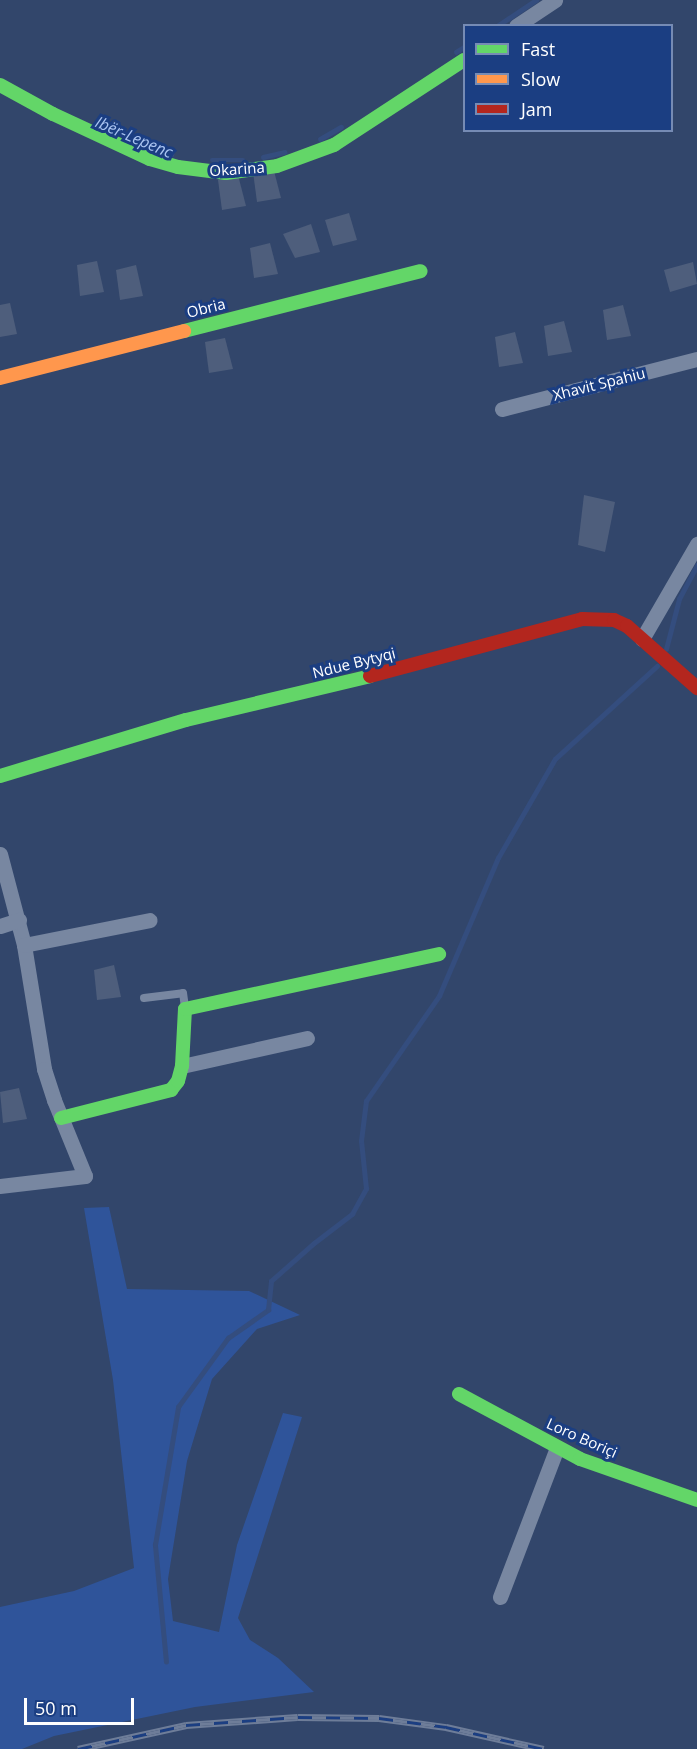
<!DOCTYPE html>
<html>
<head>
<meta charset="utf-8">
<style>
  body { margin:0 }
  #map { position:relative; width:697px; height:1749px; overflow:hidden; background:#32466b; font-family:"Open Sans",sans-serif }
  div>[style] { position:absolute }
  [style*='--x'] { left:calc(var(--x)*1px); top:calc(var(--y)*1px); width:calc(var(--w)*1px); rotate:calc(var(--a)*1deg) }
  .green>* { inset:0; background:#2f549a }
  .stream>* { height:4.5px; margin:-2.25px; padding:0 2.25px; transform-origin:2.25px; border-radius:2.25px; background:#344d7e }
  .building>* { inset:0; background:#4e5e7c }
  .lane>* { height:8px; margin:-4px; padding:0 4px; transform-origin:4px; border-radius:4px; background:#7887a1 }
  .street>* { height:15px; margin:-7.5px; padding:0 7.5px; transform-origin:7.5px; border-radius:7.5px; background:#7887a1 }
  .fast>* { height:14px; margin:-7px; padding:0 7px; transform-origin:7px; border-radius:7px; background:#63d668 }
  .slow>* { height:14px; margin:-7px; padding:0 7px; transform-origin:7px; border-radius:7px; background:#ff974d }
  .jam>* { height:14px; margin:-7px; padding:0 7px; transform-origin:7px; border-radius:7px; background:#b3261e }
  .rail>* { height:7px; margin-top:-3.5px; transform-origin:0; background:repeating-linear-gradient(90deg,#1b3e82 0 14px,#6e7d99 0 28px); box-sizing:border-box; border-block:2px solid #6e7d99 }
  span { translate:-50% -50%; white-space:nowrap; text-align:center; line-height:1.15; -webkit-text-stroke:6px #1b3e82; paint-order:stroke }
  .street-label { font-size:15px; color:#fff }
  .water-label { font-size:16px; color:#abc5f2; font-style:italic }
  .legend { position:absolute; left:463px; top:24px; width:210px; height:108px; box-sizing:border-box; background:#1b3e82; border:2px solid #768bb4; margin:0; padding:8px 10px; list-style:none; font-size:18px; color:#fff }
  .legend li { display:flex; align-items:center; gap:12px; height:30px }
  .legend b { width:30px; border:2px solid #768bb4 }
  .scale { position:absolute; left:24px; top:1698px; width:110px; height:27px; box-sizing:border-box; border:3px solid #fff; border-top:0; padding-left:8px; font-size:18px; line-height:21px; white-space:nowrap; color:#fff; -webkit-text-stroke:4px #1b3e82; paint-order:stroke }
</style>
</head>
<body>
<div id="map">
  <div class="green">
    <div style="clip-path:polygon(109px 1207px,127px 1289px,249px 1291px,300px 1315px,257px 1329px,212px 1379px,187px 1461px,168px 1579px,173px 1621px,219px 1632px,237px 1545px,283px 1413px,302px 1417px,238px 1618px,250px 1640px,278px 1658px,314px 1692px,195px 1707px,54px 1736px,22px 1749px,0 1749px,0 1607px,74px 1591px,134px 1568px,113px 1380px,84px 1208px)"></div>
  </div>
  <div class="stream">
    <div style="--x:497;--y:26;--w:47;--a:-33.7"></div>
    <div style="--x:456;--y:52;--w:9;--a:-32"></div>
    <div style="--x:320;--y:139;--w:24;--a:-30"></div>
    <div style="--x:145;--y:145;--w:28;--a:19"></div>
    <div style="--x:263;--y:157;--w:22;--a:-13"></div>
    <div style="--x:212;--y:160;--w:31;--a:0"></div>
    <div style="--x:666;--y:649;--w:52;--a:-75.4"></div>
    <div style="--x:679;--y:599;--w:38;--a:-62"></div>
    <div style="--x:166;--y:1662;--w:118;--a:-95.4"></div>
    <div style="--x:155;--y:1545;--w:140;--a:-80.5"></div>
    <div style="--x:178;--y:1407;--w:85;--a:-54.1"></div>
    <div style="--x:228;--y:1338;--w:49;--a:-35"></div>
    <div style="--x:268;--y:1310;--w:29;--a:-84"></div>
    <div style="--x:271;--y:1281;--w:57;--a:-41.5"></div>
    <div style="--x:314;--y:1243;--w:48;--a:-37.3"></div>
    <div style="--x:352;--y:1214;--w:29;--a:-61"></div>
    <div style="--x:366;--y:1189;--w:48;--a:-95.9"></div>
    <div style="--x:361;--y:1141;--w:40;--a:-82.9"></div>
    <div style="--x:366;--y:1101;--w:128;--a:-55.2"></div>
    <div style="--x:439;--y:996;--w:150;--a:-66.9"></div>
    <div style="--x:498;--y:858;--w:114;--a:-60.1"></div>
    <div style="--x:555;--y:759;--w:138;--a:-42.4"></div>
  </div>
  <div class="building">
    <div style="clip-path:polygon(273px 167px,281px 198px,257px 202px,253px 172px)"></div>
    <div style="clip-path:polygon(238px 175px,246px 206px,222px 210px,218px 180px)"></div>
    <div style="clip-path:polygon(349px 213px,357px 240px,333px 246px,325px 220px)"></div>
    <div style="clip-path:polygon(311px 224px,320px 252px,295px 258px,283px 234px)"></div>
    <div style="clip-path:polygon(270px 243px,278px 274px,254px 278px,250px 248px)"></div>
    <div style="clip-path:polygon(97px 261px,104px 292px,80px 296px,77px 265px)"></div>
    <div style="clip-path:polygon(693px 262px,697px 284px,670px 292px,664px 270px)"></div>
    <div style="clip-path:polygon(136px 265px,143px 296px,120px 300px,116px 270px)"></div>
    <div style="clip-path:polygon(10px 303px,17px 334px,0 337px,0 305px)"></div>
    <div style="clip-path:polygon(623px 305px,631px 336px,607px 340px,603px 310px)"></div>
    <div style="clip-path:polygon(564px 321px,572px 352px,548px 356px,544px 326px)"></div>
    <div style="clip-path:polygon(515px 332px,523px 363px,499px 367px,495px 337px)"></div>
    <div style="clip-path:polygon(225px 338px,233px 369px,209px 373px,205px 342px)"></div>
    <div style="clip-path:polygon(584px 495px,615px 502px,605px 552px,578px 545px)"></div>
    <div style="clip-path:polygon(114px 965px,121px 997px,97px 1000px,94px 970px)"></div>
    <div style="clip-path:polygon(19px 1088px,27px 1119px,3px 1123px,0 1092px)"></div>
  </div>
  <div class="lane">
    <div style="--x:144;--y:998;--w:39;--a:-7"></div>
    <div style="--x:183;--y:993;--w:14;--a:82"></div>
  </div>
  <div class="street">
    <div style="--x:516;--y:26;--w:47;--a:-33.7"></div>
    <div style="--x:502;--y:409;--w:201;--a:-14.4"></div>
    <div style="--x:642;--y:639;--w:110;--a:-59.9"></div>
    <div style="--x:0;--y:854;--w:94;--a:75.2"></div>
    <div style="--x:24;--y:945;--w:126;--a:80.8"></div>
    <div style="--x:44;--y:1069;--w:33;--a:72"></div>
    <div style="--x:54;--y:1100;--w:82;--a:67.8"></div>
    <div style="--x:85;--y:1176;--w:86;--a:173.3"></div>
    <div style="--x:0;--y:926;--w:20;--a:-18"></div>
    <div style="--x:24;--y:945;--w:128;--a:-11.2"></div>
    <div style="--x:182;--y:1066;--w:128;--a:-12.6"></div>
    <div style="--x:500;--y:1597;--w:160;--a:-69.1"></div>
  </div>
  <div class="fast">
    <div style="--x:0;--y:85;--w:60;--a:28.7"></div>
    <div style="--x:53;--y:114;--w:107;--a:24.9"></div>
    <div style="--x:150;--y:159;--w:29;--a:16"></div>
    <div style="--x:178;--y:167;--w:48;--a:7.1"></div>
    <div style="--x:226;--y:173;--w:51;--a:-7.8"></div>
    <div style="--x:277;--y:166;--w:61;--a:-20.2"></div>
    <div style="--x:334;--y:145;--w:155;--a:-33.2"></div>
    <div style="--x:184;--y:331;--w:244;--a:-14.2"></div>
    <div style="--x:0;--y:776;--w:194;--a:-16.8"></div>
    <div style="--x:186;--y:720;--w:189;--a:-13.4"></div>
    <div style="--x:61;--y:1118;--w:114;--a:-14.3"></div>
    <div style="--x:171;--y:1090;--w:11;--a:-52"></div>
    <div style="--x:178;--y:1081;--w:16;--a:-75"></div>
    <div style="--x:182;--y:1066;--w:57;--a:-87"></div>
    <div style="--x:185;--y:1009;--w:260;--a:-12.2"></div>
    <div style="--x:459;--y:1394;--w:137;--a:28.2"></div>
    <div style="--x:580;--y:1459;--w:124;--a:19.3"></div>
  </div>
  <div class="slow">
    <div style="--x:0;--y:378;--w:190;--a:-14.3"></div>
  </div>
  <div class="jam">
    <div style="--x:370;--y:676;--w:220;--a:-15"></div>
    <div style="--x:582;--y:619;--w:32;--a:2"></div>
    <div style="--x:614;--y:620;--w:14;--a:25"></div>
    <div style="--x:627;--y:626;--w:94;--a:41.5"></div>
  </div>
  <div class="rail">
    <div style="--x:78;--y:1749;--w:111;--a:-12.5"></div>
    <div style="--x:186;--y:1725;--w:112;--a:-4.1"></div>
    <div style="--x:298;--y:1717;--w:81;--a:0.7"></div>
    <div style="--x:379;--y:1718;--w:68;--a:7.7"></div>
    <div style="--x:446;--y:1727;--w:100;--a:12.7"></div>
  </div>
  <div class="street-label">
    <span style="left:237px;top:169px;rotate:-4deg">Okarina</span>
    <span style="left:206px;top:308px;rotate:-14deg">Obria</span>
    <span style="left:599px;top:384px;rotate:-14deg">Xhavit Spahiu</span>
    <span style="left:354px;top:663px;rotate:-14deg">Ndue Bytyqi</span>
    <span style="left:582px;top:1438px;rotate:24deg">Loro Boriçi</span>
  </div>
  <div class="water-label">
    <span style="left:134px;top:137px;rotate:23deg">Ibër-Lepenc</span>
  </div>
  <ul class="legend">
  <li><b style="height:8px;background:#63d668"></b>Fast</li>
  <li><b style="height:8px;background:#ff974d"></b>Slow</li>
  <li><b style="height:8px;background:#b3261e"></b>Jam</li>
  </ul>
  <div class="scale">50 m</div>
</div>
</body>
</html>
